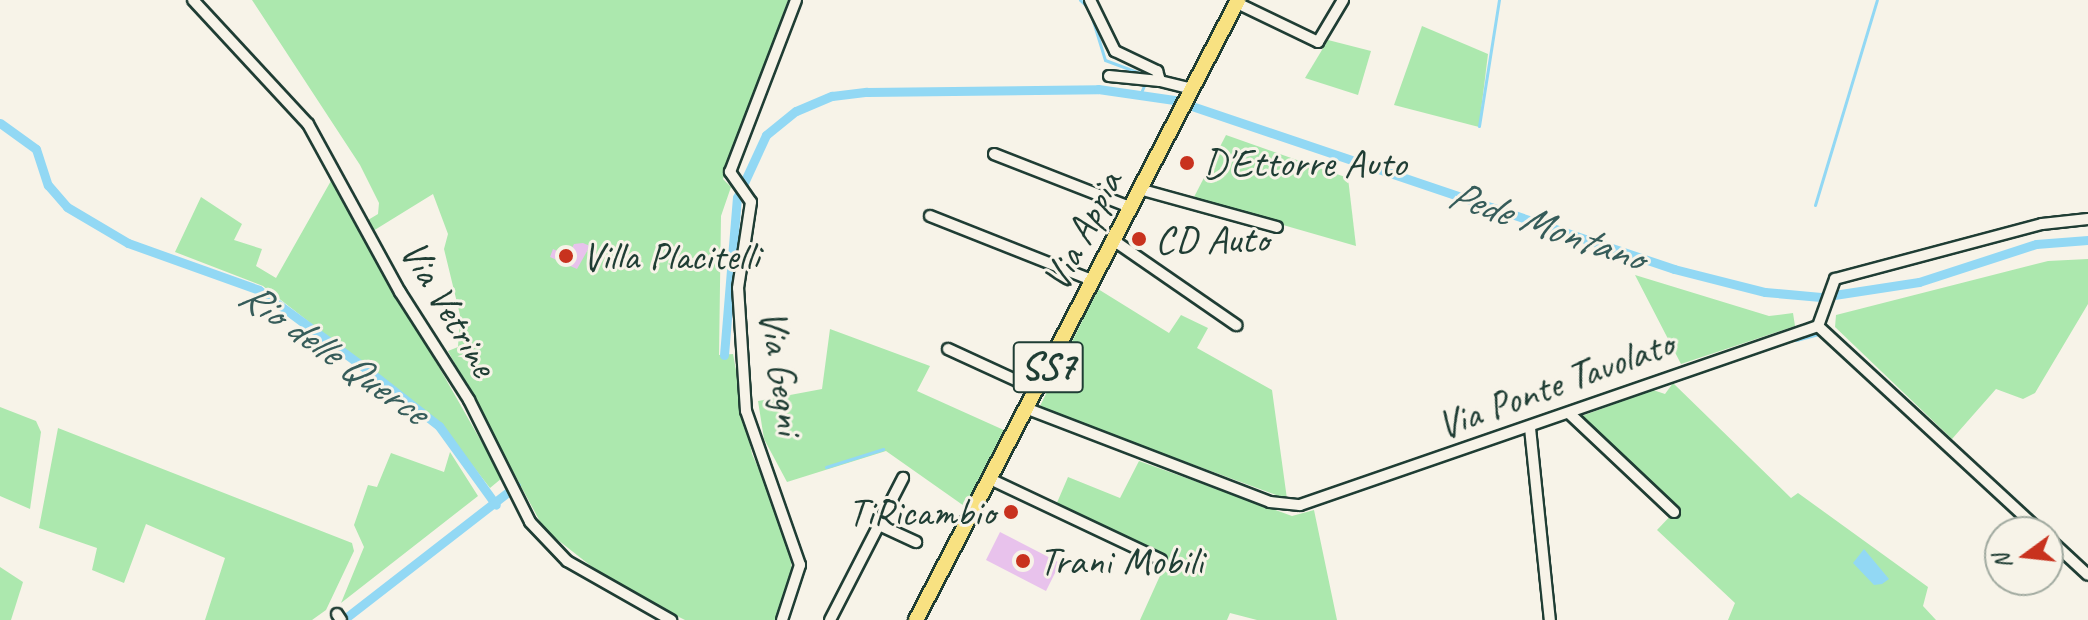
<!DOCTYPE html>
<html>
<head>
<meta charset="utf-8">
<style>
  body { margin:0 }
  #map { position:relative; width:2088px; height:620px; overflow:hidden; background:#f7f3e8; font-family:Caveat,sans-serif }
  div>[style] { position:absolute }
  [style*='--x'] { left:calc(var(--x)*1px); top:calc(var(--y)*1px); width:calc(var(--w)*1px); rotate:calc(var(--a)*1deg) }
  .green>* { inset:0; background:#ace8ae }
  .water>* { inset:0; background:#92d8f4 }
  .stream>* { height:3px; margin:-1.5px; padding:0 1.5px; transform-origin:1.5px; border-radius:1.5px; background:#92d8f4 }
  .canal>* { height:9px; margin:-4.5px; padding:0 4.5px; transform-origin:4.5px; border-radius:4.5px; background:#92d8f4 }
  .building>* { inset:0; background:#e8c2ec }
  .roads { filter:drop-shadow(2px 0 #1f3d34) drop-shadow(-2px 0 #1f3d34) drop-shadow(0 2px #1f3d34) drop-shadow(0 -2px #1f3d34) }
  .minor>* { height:10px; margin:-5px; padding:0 5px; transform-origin:5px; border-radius:5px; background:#f7f3e8 }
  .major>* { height:14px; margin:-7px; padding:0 7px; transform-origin:7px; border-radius:7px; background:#f8e181 }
  .dots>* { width:22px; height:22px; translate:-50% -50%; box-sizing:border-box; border:4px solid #f7f3e8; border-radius:50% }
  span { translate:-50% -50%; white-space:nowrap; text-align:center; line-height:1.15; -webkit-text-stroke:6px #f7f3e8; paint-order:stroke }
  .shield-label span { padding:2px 6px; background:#f7f3e8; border:2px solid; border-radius:6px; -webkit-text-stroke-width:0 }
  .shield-label { font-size:38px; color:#1f3d34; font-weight:700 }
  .poi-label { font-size:40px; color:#1f3d34 }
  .left { translate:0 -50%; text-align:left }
  .right { translate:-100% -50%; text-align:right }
  .street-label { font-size:40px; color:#1f3d34 }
  .water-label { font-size:42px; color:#365c5a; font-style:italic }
  .north { position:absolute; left:1984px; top:516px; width:80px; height:80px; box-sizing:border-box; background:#f7f3e8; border:2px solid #a1aaa0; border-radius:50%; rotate:255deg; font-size:22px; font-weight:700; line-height:32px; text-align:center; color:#1f3d34 }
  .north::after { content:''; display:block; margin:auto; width:28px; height:36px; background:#c8321e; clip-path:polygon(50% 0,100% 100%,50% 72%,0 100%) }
</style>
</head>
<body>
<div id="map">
  <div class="green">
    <div style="clip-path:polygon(252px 0,788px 0,723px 179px,731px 187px,721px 216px,719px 355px,733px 354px,752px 454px,789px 537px,793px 587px,778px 620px,685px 620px,615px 585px,544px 529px,448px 351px,458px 347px,460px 315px,444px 249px,448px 234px,433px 194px,373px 231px,368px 220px,378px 214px,379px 203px,360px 165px)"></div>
    <div style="clip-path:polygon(1422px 26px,1488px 54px,1479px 127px,1394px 105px)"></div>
    <div style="clip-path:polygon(1328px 40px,1371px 51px,1358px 95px,1305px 78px)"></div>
    <div style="clip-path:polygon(1226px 135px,1348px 178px,1356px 246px,1193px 199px)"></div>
    <div style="clip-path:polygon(332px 179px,502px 478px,490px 488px,441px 425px,263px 286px,175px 252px,201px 197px,242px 224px,234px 240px,262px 249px,256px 266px,276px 278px)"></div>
    <div style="clip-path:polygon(2088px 259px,2088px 304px,2035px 393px,2023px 399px,1996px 389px,1952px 439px,1835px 327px,1836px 315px,2048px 261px)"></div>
    <div style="clip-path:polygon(1635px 275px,1769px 316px,1793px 313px,1795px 326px,1681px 364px)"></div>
    <div style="clip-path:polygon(1098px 289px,1169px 333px,1181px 315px,1208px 328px,1197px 348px,1272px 390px,1287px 499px,1039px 408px)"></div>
    <div style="clip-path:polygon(830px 329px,930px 366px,917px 391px,1006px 431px,967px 508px,886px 451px,787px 482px,764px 439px,758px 401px,822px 389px)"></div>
    <div style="clip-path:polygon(1673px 383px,1791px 498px,1798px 493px,1928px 587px,1923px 606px,1936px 620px,1728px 620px,1735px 603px,1657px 530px,1676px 510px,1579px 417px,1653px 390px,1665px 394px)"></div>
    <div style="clip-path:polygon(0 407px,36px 421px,41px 432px,30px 509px,0 496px)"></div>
    <div style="clip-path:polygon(58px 428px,352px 543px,354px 551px,326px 610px,312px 620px,205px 620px,225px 558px,146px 524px,124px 583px,92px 570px,97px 548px,39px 528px)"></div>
    <div style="clip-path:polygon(450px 452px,478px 496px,341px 603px,364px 547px,354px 525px,368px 485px,377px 487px,391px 453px,444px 472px)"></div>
    <div style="clip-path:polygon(1139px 461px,1292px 516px,1314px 510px,1337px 620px,1257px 620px,1230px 613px,1227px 620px,1140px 620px,1168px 558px,1056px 505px,1068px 477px,1120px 498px)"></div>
    <div style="clip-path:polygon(0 567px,23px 582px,11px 620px,0 620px)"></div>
  </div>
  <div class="water">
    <div style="clip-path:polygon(1864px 549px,1889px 579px,1882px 584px,1874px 585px,1853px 563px)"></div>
  </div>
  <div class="stream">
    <div style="--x:1080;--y:0;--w:12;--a:42"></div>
    <div style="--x:1089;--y:8;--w:54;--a:72.9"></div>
    <div style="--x:1105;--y:60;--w:46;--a:20.4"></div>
    <div style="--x:1140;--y:95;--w:13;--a:-67"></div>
    <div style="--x:1479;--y:126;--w:128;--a:-81"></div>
    <div style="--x:1815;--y:205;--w:214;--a:-73.2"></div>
    <div style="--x:1796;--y:340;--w:24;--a:-15"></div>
    <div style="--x:1819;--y:334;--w:176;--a:42.7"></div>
    <div style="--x:826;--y:467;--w:60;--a:-17.5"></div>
  </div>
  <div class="canal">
    <div style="--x:0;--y:123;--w:44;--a:35.8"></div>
    <div style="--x:36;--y:149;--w:38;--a:72"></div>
    <div style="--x:48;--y:185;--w:29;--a:49"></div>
    <div style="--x:67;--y:207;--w:71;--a:30.5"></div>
    <div style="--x:128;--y:243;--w:139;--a:19.7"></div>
    <div style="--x:259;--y:290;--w:133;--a:36.4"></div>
    <div style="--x:366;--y:369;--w:93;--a:38"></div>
    <div style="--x:439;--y:426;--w:97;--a:54.2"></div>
    <div style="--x:724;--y:355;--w:158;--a:-85.3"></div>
    <div style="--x:737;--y:198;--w:69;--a:-65.3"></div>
    <div style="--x:766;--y:135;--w:38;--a:-39"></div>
    <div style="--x:796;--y:111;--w:39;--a:-23"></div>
    <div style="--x:832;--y:96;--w:35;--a:-7"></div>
    <div style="--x:867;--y:92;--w:231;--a:-0.7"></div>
    <div style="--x:1098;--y:89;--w:77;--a:8.2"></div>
    <div style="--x:1174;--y:100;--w:528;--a:18.68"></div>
    <div style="--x:1674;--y:269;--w:94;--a:14.2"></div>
    <div style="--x:1765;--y:292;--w:56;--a:5.1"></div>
    <div style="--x:1821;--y:297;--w:99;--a:-8.7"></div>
    <div style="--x:1919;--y:282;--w:123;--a:-18"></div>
    <div style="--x:2036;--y:244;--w:52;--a:-4.4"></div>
    <div style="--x:343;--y:620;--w:219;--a:-37.8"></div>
  </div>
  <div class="building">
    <div style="clip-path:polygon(583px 243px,590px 246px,577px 269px,550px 257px,553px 249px,568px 256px,574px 244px)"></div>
    <div style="clip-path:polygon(1000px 532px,1060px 563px,1046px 591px,986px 560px)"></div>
  </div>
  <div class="roads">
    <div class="minor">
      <div style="--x:193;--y:0;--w:169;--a:47.2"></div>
      <div style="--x:308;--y:124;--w:192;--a:61.3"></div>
      <div style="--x:400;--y:292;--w:128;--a:57.4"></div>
      <div style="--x:469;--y:400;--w:136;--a:63.4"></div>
      <div style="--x:530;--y:522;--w:54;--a:46.5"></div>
      <div style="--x:567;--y:561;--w:120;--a:29.6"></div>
      <div style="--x:1090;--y:0;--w:57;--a:63.9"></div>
      <div style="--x:1115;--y:51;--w:47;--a:25.5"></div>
      <div style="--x:1157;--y:71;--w:10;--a:73"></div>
      <div style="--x:1160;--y:81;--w:34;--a:14"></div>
      <div style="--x:1237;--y:3;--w:90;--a:25.7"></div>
      <div style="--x:1318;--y:42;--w:49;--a:-59.2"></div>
      <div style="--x:1109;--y:76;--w:51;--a:5.6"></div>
      <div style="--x:994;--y:154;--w:146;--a:21.3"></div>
      <div style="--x:1139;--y:189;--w:143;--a:15.4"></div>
      <div style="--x:930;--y:216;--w:174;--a:21.6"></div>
      <div style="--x:1113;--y:240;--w:150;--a:34.6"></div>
      <div style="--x:1818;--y:326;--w:50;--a:-70.1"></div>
      <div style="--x:1835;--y:279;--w:214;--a:-14.9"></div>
      <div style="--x:2042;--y:224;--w:46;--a:-6.2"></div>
      <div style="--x:948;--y:349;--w:98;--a:24.7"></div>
      <div style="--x:1028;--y:409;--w:259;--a:21"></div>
      <div style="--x:1270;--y:502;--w:30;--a:6"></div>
      <div style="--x:1300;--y:505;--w:548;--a:-19.06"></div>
      <div style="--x:1818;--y:326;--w:304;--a:42.7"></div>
      <div style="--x:1570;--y:414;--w:143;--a:43.3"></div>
      <div style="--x:1530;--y:428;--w:193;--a:84.1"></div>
      <div style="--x:990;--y:479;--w:189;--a:25.3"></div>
      <div style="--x:879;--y:525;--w:41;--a:24.7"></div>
      <div style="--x:2048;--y:538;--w:54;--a:42.8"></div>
      <div style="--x:337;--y:614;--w:7;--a:56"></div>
      <div style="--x:782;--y:620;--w:58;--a:-71.9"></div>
      <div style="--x:800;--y:565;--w:163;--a:-109.3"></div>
      <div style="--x:746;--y:411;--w:123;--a:-93.7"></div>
      <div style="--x:738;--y:288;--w:87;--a:-81.4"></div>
      <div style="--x:751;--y:202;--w:37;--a:-125"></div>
      <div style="--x:730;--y:172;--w:184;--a:-69"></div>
      <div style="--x:830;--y:620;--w:160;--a:-62.8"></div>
    </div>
    <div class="major">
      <div style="--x:916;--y:620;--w:699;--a:-62.55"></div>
    </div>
  </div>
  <div class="dots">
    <div style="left:1187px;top:163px;background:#c8321e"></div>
    <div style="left:1139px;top:239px;background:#c8321e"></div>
    <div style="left:566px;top:256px;background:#c8321e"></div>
    <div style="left:1011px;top:512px;background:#c8321e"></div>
    <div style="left:1023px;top:561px;background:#c8321e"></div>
  </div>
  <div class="shield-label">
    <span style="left:1048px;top:367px">SS7</span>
  </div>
  <div class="poi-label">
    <span class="left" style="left:1203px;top:163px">D'Ettorre Auto</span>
    <span class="left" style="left:1155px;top:239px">CD Auto</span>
    <span class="left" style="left:582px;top:256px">Villa Placitelli</span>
    <span class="right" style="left:995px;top:512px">TiRicambio</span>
    <span class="left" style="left:1039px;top:561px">Trani Mobili</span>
  </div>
  <div class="street-label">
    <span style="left:1082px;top:231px;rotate:-63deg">Via Appia</span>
    <span style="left:449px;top:308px;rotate:59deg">Via Vetrine</span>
    <span style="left:782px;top:372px;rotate:82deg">Via Gegni</span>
    <span style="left:1555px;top:384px;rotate:-20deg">Via Ponte Tavolato</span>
  </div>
  <div class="water-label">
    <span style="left:1546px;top:226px;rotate:19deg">Pede Montano</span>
    <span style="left:333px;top:353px;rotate:35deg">Rio delle Querce</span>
  </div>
  <div class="north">N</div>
</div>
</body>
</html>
